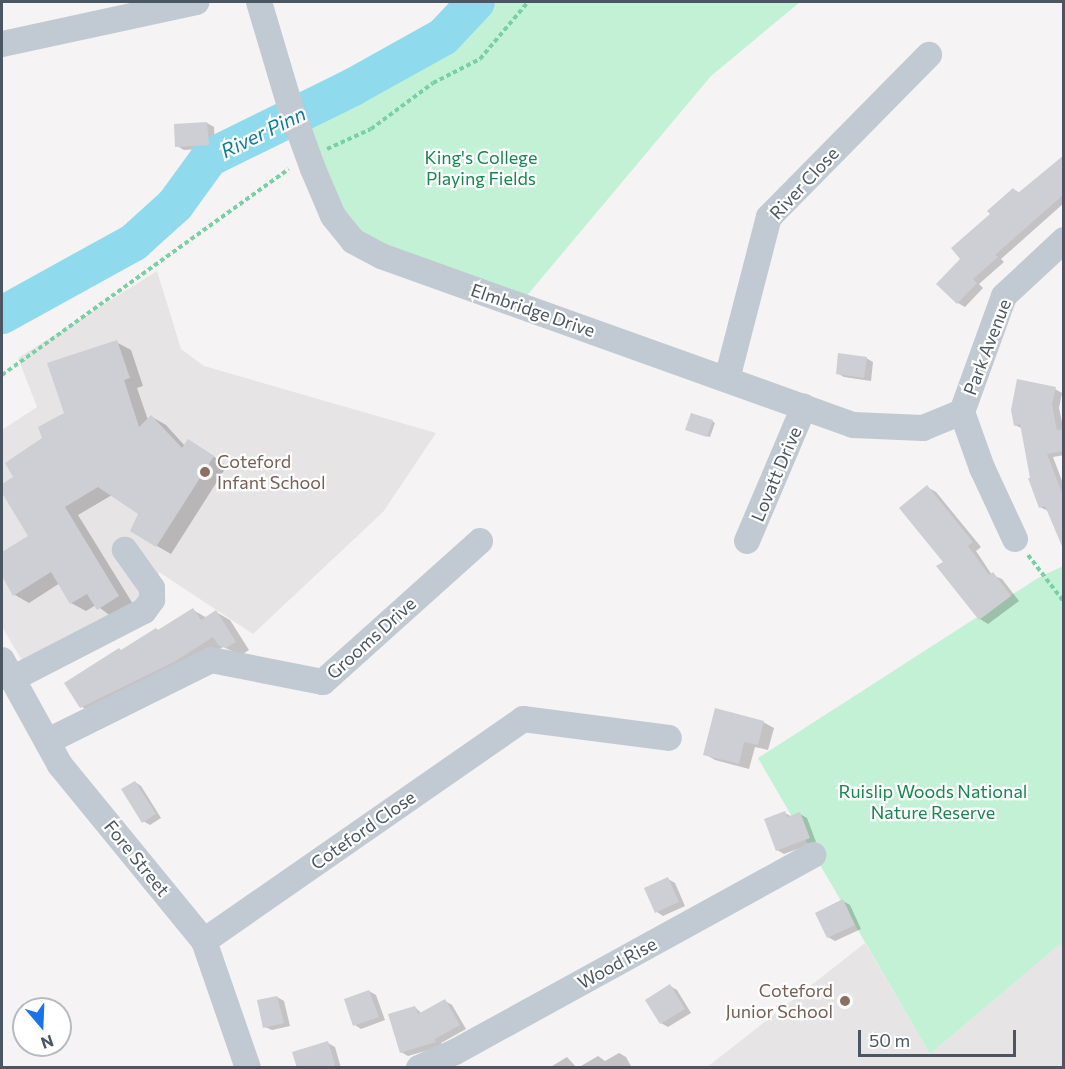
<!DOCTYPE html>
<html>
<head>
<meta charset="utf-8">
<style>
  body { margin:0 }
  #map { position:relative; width:1065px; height:1069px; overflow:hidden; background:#f5f3f3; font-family:Commissioner,sans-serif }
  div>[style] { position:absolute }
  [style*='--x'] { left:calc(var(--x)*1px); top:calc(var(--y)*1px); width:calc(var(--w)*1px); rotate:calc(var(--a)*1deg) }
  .education>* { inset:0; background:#e6e4e5 }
  .green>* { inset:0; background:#c3f1d5 }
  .shadow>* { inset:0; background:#0003 }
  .river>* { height:38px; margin:-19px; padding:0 19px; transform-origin:19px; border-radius:19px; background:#90daee }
  .building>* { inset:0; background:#cdcfd5 }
  .path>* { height:4px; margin-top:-2px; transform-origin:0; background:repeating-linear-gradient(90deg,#7ad0a6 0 4.5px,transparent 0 7.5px) }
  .minor>* { height:26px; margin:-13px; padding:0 13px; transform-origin:13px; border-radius:13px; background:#c1cad2 }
  .dots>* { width:16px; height:16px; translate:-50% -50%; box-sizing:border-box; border:3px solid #fff; border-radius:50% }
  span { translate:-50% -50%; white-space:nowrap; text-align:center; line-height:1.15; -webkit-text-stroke:4.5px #fff; paint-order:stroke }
  .park-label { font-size:18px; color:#17864f }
  .street-label { font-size:18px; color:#4a5661 }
  .education-label { font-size:18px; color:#785e54 }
  .left { translate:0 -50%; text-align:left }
  .right { translate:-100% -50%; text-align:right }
  .water-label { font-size:20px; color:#0c7c9b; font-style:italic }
  .frame { position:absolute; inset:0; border:3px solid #4a5661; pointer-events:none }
  .north { position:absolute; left:12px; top:997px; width:60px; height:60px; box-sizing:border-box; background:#fff; border:2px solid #b7bbc0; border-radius:50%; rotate:161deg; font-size:16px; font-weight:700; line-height:24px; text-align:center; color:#4a5661 }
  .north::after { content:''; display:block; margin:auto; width:21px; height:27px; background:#1a73e8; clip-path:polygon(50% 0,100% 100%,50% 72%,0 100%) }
  .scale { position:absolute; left:858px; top:1030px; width:158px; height:27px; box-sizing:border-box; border:3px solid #4a5661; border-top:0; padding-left:8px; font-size:18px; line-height:21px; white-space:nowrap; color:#4a5661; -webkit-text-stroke:4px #fff; paint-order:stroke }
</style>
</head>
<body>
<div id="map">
  <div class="education">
    <div style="clip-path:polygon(157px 271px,181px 349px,204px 366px,436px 433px,383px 512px,253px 634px,159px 572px,159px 598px,32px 677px,2px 627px,2px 430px,37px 407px,18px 358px)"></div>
    <div style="clip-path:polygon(865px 943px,930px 1054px,1061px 943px,1063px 947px,1063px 1067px,706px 1068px)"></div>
  </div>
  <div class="green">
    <div style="clip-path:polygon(456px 2px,800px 2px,711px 76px,519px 305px,353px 241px,298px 127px,449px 54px)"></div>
    <div style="clip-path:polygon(1063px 566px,1063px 947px,1060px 944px,930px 1054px,758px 758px,1038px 578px)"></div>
  </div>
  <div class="shadow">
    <div style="clip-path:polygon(207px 123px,214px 127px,215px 148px,184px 150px,177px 146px)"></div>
    <div style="clip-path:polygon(1064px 156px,1064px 203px,1001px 259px,1004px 262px,979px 284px,983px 288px,965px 307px,958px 303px,938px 284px,962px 259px,992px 214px,1013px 189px,1020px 193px)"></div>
    <div style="clip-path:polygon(116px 342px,131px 350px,143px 386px,137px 388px,148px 420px,152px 417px,166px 425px,185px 446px,203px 449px,227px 466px,171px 554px,157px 546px,140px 514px,112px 495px,78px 515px,133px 604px,112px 617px,96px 605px,86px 611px,71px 603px,60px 583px,29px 603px,15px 595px,2px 573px,2px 554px,30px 537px,2px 490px,2px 485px,15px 477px,43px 439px,66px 414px)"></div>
    <div style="clip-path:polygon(866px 358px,873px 362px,871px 381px,844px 377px,837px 373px)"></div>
    <div style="clip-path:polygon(1055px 389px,1062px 393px,1059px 408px,1064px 431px,1064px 455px,1053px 457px,1064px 486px,1064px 549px,1048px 511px,1040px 507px,1023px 429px,1015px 425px)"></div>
    <div style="clip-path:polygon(712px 421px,715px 423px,710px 437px,690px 431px)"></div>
    <div style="clip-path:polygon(927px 487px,936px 492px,981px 547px,976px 551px,992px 575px,1002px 579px,1019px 601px,988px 624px,980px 619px,945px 562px)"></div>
    <div style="clip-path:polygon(193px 610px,207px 618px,216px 612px,230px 620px,249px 650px,241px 655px,223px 647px,189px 669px,96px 715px,82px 707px,122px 651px)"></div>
    <div style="clip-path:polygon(763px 722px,774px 728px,768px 750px,755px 747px,749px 769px,715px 760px,705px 754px)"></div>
    <div style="clip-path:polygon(135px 782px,141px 786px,161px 818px,150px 825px,143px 821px)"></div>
    <div style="clip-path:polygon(785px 813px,792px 817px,800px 814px,807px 818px,816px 842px,784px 854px,777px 850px)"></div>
    <div style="clip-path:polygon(668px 879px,675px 883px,685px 906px,663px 916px,657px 912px)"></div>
    <div style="clip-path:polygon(843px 901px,850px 905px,861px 929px,835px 941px,828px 937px)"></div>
    <div style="clip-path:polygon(670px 986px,677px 990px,691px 1013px,668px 1027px,661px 1023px)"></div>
    <div style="clip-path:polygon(369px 991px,376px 995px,385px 1020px,361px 1029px,355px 1025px)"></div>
    <div style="clip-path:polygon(277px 997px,284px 1001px,290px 1026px,272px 1030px,265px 1027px)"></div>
    <div style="clip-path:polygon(445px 1001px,452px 1005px,466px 1029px,441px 1043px,442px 1046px,408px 1056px,401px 1052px,415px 1007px,422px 1014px)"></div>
    <div style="clip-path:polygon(328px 1043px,335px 1047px,341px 1068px,299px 1068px)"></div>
    <div style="clip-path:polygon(619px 1053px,626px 1057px,632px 1068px,581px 1066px,598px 1056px,605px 1061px)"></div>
    <div style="clip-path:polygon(567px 1057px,577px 1068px,549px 1068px)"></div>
  </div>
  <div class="river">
    <div style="--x:2;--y:315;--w:151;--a:-28.9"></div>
    <div style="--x:134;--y:242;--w:55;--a:-42.1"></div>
    <div style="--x:175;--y:205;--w:58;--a:-54.1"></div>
    <div style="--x:209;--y:158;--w:161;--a:-26.2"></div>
    <div style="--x:353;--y:87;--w:103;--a:-29.1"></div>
    <div style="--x:443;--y:37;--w:48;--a:-46.7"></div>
  </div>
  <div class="building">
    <div style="clip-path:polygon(207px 122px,209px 145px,175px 147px,174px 124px)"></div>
    <div style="clip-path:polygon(1064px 155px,1064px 194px,995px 255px,998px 257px,973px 279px,977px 283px,957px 304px,936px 284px,960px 259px,951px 248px,990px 214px,987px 211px,1013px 188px,1018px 193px)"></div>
    <div style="clip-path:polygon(117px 340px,130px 378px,124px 380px,139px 427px,151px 415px,182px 448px,188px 439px,214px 456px,156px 547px,130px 531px,138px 514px,98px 487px,65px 507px,119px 596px,97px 610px,87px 594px,70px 604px,51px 572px,13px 596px,2px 576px,2px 552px,28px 536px,2px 493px,2px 484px,13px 477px,5px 463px,42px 438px,38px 427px,64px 413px,47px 363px)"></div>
    <div style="clip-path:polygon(838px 353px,867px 357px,864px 378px,836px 374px)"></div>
    <div style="clip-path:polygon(1017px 379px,1056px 387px,1052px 404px,1057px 430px,1064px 429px,1064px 451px,1047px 454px,1064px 498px,1064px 551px,1045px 506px,1039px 508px,1028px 478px,1030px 478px,1020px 424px,1014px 426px,1011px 410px)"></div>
    <div style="clip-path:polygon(691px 413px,713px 420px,707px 437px,685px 430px)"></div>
    <div style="clip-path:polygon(927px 485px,973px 542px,968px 546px,989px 575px,993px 572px,1011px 596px,979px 620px,936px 566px,943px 562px,899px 508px)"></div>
    <div style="clip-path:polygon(193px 608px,201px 620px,216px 610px,236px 642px,226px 648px,219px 646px,213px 637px,174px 662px,80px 708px,64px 683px,119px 648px,121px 650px,156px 628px,158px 630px)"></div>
    <div style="clip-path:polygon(715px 708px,764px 721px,758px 745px,744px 742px,739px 764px,703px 755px)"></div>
    <div style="clip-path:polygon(135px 781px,156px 814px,142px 823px,121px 789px)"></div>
    <div style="clip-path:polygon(785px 811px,787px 817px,800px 812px,810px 838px,776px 851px,764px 819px)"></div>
    <div style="clip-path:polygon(668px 877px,679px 902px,655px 913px,644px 888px)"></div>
    <div style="clip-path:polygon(843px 899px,855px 925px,827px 938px,815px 913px)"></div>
    <div style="clip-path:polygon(670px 984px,685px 1009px,660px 1024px,645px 1000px)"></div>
    <div style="clip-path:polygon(369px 990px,379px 1017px,353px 1026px,344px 999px)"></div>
    <div style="clip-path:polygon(277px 996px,284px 1023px,263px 1028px,257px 1000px)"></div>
    <div style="clip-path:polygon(445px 999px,460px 1025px,435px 1039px,436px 1042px,400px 1053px,388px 1014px,415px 1006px,418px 1014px)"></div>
    <div style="clip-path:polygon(328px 1041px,336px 1068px,297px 1068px,292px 1052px)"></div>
  </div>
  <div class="path">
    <div style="--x:327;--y:149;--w:48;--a:-24.4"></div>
    <div style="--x:371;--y:129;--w:77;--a:-36.6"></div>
    <div style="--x:433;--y:83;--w:53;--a:-27.1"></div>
    <div style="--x:480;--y:59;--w:75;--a:-49.9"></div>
    <div style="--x:2;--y:375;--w:353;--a:-35.7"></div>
    <div style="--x:1028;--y:555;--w:59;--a:52.5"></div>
  </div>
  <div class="minor">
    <div style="--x:259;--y:2;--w:109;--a:73.4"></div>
    <div style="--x:290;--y:106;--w:67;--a:69.9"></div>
    <div style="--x:313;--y:169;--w:51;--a:66.9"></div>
    <div style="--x:333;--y:216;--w:32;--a:51"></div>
    <div style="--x:353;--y:241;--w:32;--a:28"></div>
    <div style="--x:381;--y:256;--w:501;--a:19.7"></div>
    <div style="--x:853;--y:425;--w:70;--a:2.5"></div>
    <div style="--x:923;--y:428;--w:42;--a:-22.3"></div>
    <div style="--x:2;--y:44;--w:199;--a:-12.2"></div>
    <div style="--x:727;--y:379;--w:167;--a:-75.5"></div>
    <div style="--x:769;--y:217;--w:228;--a:-45.4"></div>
    <div style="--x:1015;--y:539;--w:78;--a:-114.9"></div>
    <div style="--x:982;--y:468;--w:59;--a:-109.7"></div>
    <div style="--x:962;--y:412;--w:123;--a:-70.1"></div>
    <div style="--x:1004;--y:296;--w:82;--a:-43"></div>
    <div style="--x:747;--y:541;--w:146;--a:-67"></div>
    <div style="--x:2;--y:660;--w:120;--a:61.1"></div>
    <div style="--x:60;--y:765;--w:227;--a:50.7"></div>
    <div style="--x:204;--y:941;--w:134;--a:70.9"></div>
    <div style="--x:12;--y:679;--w:148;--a:-27.3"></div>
    <div style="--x:144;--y:611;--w:14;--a:-54"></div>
    <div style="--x:152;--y:600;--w:12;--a:-90"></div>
    <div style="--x:152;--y:588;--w:47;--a:-125.4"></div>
    <div style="--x:48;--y:741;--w:182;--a:-26.4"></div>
    <div style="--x:211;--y:660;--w:114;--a:11.1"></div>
    <div style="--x:323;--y:682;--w:211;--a:-41.9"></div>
    <div style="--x:204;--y:941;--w:389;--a:-34.8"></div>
    <div style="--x:523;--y:719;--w:147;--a:7.4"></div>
    <div style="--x:419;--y:1068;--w:39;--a:-24"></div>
    <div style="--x:455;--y:1052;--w:409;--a:-28.8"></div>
  </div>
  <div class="dots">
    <div style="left:205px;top:472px;background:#8d6e63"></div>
    <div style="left:845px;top:1001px;background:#8d6e63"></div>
  </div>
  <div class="park-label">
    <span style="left:481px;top:168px">King's College<br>Playing Fields</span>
    <span style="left:933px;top:802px">Ruislip Woods National<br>Nature Reserve</span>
  </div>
  <div class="street-label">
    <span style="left:804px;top:183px;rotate:-47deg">River Close</span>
    <span style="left:533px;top:310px;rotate:19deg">Elmbridge Drive</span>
    <span style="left:987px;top:347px;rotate:-69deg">Park Avenue</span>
    <span style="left:776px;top:474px;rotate:-67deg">Lovatt Drive</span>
    <span style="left:371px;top:638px;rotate:-42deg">Grooms Drive</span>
    <span style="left:363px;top:830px;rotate:-35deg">Coteford Close</span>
    <span style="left:137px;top:858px;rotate:51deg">Fore Street</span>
    <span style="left:617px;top:963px;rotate:-29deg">Wood Rise</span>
  </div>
  <div class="education-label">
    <span class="left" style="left:217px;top:472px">Coteford<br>Infant School</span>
    <span class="right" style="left:833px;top:1001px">Coteford<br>Junior School</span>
  </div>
  <div class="water-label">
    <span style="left:263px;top:132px;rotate:-26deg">River Pinn</span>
  </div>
  <div class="frame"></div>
  <div class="north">N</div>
  <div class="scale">50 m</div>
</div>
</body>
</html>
